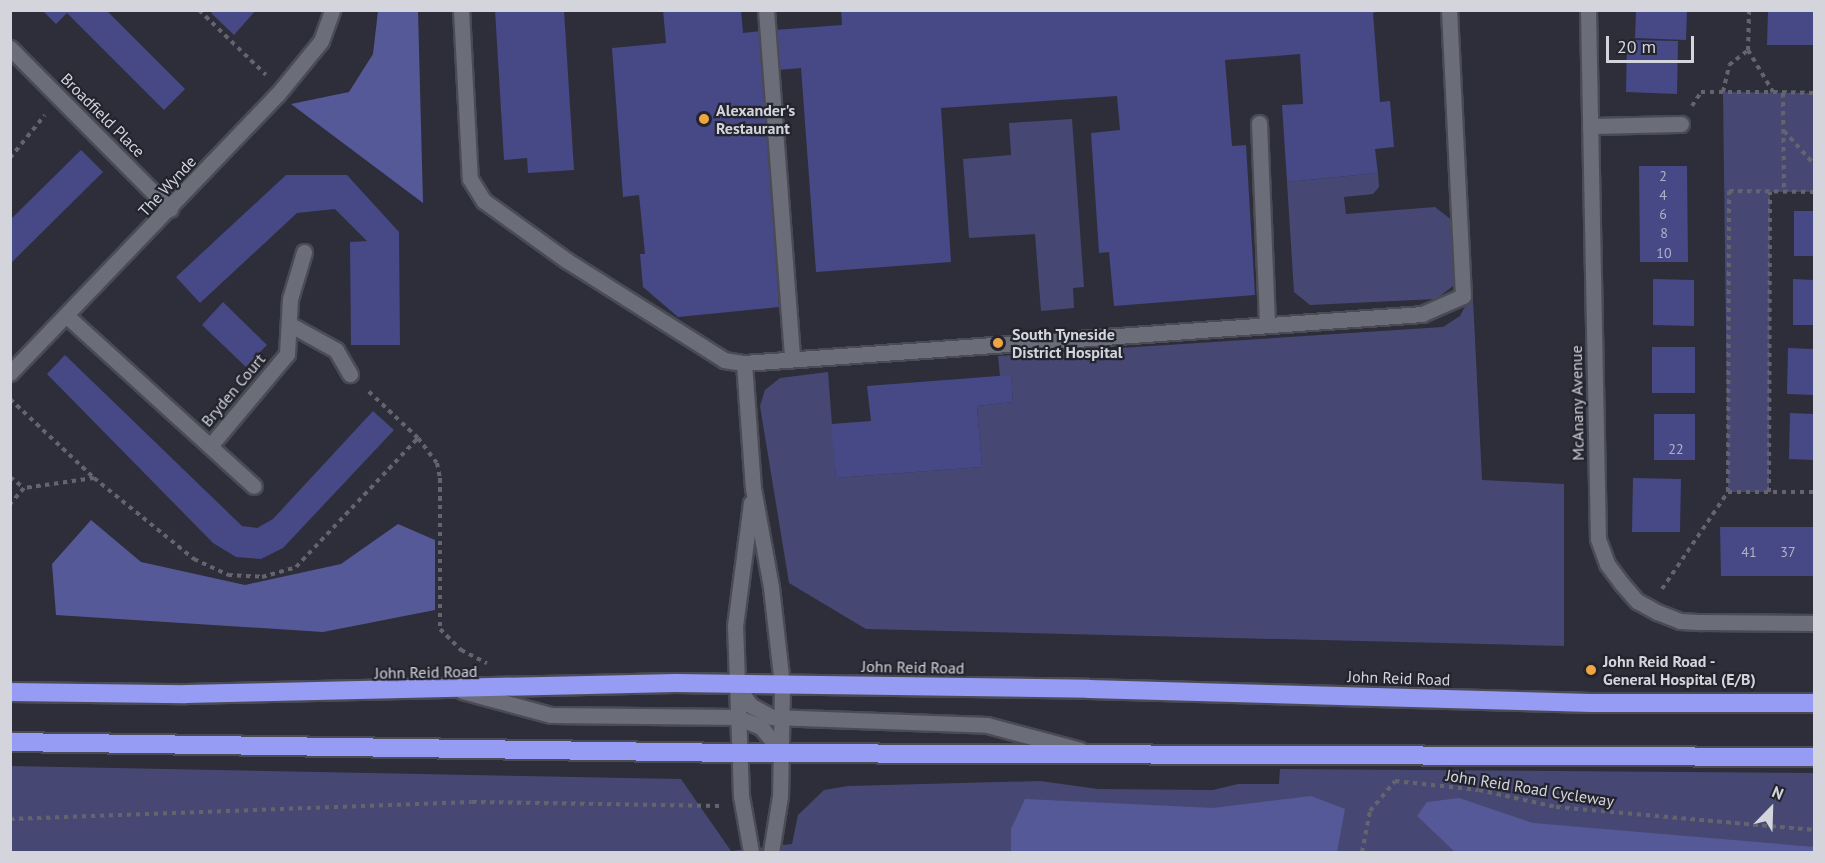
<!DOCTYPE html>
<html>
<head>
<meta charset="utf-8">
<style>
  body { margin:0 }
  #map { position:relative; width:1825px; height:863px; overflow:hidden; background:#2d2e39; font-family:"PT Sans",sans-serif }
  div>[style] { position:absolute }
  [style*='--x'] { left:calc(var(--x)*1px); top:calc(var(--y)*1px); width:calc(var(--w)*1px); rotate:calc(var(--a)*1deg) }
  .green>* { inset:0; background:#464873 }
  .forest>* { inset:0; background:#565998 }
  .building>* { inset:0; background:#474886 }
  .path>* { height:4px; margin-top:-2px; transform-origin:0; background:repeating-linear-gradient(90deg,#63646e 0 4.5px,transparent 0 9px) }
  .roads { filter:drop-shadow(2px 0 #4a4b55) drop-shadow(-2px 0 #4a4b55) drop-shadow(0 2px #4a4b55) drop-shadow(0 -2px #4a4b55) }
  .lane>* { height:15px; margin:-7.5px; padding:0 7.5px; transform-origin:7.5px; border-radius:7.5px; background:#6b6d79 }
  .street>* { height:15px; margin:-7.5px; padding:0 7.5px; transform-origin:7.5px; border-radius:7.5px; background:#6b6d79 }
  .highway>* { height:18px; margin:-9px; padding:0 9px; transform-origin:9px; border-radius:9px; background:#969bf4 }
  .dots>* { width:16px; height:16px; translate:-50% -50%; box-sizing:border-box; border:3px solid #23242e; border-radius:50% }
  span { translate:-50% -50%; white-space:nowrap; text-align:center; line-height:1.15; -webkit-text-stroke:4.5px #23242e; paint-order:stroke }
  .number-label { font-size:14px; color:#b1b2c6 }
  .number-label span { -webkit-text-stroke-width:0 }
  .poi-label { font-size:16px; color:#d4d5dc; font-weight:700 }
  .left { translate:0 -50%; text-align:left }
  .street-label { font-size:16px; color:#d4d5dc }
  .frame { position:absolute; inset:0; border:12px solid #d4d5dc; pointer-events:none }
  .north { position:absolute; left:1741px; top:779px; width:60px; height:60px; -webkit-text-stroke:4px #23242e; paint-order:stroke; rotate:23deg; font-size:16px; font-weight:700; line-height:24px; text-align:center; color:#d4d5dc }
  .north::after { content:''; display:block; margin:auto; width:21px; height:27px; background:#d4d5dc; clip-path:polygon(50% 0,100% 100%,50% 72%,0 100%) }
  .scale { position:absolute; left:1606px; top:36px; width:88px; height:27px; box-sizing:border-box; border:3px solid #d4d5dc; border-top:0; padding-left:8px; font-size:18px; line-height:21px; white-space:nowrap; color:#d4d5dc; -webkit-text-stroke:4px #23242e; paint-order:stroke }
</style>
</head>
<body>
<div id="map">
  <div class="green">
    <div style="clip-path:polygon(1723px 92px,1814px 93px,1814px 192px,1770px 192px,1769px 492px,1728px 492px)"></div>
    <div style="clip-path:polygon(1072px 119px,1084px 287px,1073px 288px,1074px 308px,1041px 311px,1035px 234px,969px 238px,963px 159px,1011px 155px,1009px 123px)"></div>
    <div style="clip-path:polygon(1378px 173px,1379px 187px,1373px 194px,1344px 197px,1346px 214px,1435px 207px,1453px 221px,1457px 283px,1436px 299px,1310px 305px,1294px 292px,1287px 182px)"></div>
    <div style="clip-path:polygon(1469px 299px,1473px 299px,1482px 480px,1564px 484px,1564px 646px,866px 629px,789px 583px,760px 406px,765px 390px,780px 378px,828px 372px,836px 478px,982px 467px,977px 406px,1013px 402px,1011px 376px,1000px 376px,998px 356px,1443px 327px,1460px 316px)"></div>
    <div style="clip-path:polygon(11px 766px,681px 779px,731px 851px,792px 844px,798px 815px,824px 790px,848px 786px,1040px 781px,1098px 789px,1213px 790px,1238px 784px,1279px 784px,1280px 769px,1814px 773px,1814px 852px,11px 852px)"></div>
  </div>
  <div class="forest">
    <div style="clip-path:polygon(378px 11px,418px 11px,423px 203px,291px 104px,349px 92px,373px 54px)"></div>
    <div style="clip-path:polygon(91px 520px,141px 562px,245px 585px,341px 564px,398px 524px,435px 540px,435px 610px,323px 632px,56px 615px,52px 564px)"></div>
    <div style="clip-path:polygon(1311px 796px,1345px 809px,1337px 852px,1011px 852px,1011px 829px,1025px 799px,1213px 808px)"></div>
    <div style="clip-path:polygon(1459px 798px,1533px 823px,1814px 847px,1814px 852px,1455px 852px,1417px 816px,1427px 802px)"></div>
  </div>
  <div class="building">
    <div style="clip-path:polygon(42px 10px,106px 10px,185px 89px,164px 110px,67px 13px,56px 24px)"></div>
    <div style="clip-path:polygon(213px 10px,256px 10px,234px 35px,211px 13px)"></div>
    <div style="clip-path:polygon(495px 10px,564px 10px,574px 170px,528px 173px,527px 158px,504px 160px)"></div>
    <div style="clip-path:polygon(663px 10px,741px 10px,743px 33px,761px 31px,779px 307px,678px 317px,643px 287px,640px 254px,645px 254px,639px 195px,623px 197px,612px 48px,666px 43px)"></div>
    <div style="clip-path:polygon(841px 10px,1381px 10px,1373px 13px,1380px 102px,1390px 101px,1394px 147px,1375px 149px,1378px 173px,1287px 182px,1282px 105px,1303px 104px,1300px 54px,1225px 60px,1232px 146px,1246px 145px,1255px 295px,1114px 306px,1109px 252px,1099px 253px,1091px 133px,1120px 130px,1117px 96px,941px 108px,951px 262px,816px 272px,801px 68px,778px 70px,774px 30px,842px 25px)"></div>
    <div style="clip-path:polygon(1636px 10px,1687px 10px,1686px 40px,1635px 38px)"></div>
    <div style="clip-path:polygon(1768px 10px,1814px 10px,1813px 45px,1767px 45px)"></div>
    <div style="clip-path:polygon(1627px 40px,1678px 41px,1677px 94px,1626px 92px)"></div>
    <div style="clip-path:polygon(81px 150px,103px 172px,10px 264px,10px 220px)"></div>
    <div style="clip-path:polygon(1639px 166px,1687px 166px,1688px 262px,1640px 262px)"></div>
    <div style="clip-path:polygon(286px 175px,347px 175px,399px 232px,400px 345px,351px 345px,350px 242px,367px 241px,335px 209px,297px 213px,200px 303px,176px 277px)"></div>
    <div style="clip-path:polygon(1794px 211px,1814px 211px,1814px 256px,1794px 256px)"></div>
    <div style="clip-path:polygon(1653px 279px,1694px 280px,1694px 326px,1653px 325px)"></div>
    <div style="clip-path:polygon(1793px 279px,1814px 280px,1814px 325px,1793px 325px)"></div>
    <div style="clip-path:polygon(223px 302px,267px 345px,246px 367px,202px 325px)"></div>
    <div style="clip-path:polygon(1652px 347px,1695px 347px,1695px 393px,1652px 393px)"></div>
    <div style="clip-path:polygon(1788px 348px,1814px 349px,1814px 395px,1787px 394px)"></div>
    <div style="clip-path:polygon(65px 355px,242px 526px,257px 528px,273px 519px,373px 411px,394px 430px,283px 548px,261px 559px,236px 557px,213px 543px,47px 374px)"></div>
    <div style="clip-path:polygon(1011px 375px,1013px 402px,977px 406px,982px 467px,836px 478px,831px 424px,871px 421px,867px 386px)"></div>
    <div style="clip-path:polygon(1790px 413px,1814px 414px,1814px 460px,1789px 459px)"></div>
    <div style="clip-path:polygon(1654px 414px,1695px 414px,1695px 460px,1654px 460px)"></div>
    <div style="clip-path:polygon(1633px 478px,1681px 479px,1680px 532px,1632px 532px)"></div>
    <div style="clip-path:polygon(1720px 527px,1814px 527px,1814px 576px,1721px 576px)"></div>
  </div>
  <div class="path">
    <div style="--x:199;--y:10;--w:93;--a:44.1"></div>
    <div style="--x:1749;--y:10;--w:40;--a:91.4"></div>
    <div style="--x:1748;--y:50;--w:49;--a:59.2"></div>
    <div style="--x:1773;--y:92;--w:41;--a:1.4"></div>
    <div style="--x:1723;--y:92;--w:28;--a:-77"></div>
    <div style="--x:1729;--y:65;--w:24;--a:-38"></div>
    <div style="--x:1783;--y:93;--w:99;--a:89.4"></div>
    <div style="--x:1692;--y:106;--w:17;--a:-57"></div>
    <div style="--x:1701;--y:92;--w:72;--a:0"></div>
    <div style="--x:1784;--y:131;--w:45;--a:47.7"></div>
    <div style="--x:10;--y:158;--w:55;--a:-50.9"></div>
    <div style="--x:10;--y:399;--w:115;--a:43.2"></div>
    <div style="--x:94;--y:478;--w:71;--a:171.9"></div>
    <div style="--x:418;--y:438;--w:31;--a:53"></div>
    <div style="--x:437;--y:463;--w:15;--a:79"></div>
    <div style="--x:440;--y:478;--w:151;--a:90"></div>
    <div style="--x:440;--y:629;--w:30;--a:45"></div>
    <div style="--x:461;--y:650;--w:29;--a:27"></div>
    <div style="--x:10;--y:477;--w:18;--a:38"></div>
    <div style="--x:24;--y:488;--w:21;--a:131"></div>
    <div style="--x:94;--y:478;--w:129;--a:39"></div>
    <div style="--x:194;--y:559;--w:38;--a:25"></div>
    <div style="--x:228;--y:575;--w:34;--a:3"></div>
    <div style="--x:262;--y:577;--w:35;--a:-16"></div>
    <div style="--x:296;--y:567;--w:178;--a:-46.6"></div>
    <div style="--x:418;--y:438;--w:71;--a:-136.7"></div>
    <div style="--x:1728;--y:492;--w:86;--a:0"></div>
    <div style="--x:1769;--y:492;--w:300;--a:-89.8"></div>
    <div style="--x:1662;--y:589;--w:117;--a:-55.8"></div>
    <div style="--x:1728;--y:492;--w:301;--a:-89.8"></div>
    <div style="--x:1729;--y:191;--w:85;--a:0.7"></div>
    <div style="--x:10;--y:819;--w:462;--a:-2.1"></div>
    <div style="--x:472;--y:802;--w:248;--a:0.9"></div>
    <div style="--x:1362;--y:852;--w:42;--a:-79"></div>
    <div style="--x:1370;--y:811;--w:39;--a:-50"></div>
    <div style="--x:1395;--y:781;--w:84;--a:6.1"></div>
    <div style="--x:1479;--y:790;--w:79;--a:12.4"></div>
    <div style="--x:1556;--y:807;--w:259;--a:5.1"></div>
  </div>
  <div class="roads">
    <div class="lane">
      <div style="--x:461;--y:10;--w:169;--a:87"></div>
      <div style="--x:470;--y:179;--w:26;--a:58"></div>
      <div style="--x:484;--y:201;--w:101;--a:35.7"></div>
      <div style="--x:566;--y:260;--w:187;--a:32.3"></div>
      <div style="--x:724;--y:360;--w:20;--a:9"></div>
      <div style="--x:744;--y:363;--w:680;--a:-4.13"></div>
      <div style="--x:1422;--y:314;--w:45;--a:-23.7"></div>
      <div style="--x:1463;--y:296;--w:286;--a:-92.8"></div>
      <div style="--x:766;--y:10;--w:348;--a:85.7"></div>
      <div style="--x:1259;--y:123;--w:202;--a:87.7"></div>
      <div style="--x:744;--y:363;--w:125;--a:85.9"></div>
      <div style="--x:753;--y:488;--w:101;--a:79.7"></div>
      <div style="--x:771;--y:587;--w:99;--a:83.6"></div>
      <div style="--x:782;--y:685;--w:111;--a:91"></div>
      <div style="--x:780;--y:796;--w:57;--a:99.1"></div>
      <div style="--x:736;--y:684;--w:25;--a:56"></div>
      <div style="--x:750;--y:705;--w:25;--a:29"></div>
      <div style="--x:772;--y:717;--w:215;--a:2.1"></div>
      <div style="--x:987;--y:725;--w:96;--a:15"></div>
      <div style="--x:462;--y:691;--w:92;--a:15.1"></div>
      <div style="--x:551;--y:715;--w:186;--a:0.6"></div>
      <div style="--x:737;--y:717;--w:26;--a:23"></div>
      <div style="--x:761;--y:727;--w:33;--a:51"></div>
      <div style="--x:751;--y:852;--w:57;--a:-100.1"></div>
      <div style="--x:741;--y:796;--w:170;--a:-92"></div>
      <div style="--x:735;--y:626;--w:124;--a:-82.6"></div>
    </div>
    <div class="street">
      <div style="--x:1588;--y:10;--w:529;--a:88.92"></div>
      <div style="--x:1598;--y:539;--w:27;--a:70"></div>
      <div style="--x:1607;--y:564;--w:25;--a:53"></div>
      <div style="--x:1622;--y:584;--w:23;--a:49"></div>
      <div style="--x:1637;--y:601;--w:23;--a:29"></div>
      <div style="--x:1657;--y:612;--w:25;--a:21"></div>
      <div style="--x:1680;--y:621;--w:22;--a:3"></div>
      <div style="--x:1702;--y:622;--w:112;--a:0.5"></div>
      <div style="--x:10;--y:48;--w:227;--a:45.2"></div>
      <div style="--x:1590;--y:126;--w:91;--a:-1.3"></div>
      <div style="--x:68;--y:317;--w:251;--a:42.3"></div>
      <div style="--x:289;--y:324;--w:54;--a:29"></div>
      <div style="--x:336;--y:350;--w:28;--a:60"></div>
      <div style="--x:10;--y:373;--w:385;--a:-46.2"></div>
      <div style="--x:277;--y:95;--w:70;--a:-50.8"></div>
      <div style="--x:321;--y:41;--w:33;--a:-70"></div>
      <div style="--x:210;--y:446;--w:120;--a:-50.1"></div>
      <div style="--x:287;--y:354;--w:55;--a:-86.9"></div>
      <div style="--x:290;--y:299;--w:49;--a:-73.4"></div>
    </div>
    <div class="highway">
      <div style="--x:10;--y:692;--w:176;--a:0.7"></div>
      <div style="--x:186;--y:694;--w:490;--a:-1.3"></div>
      <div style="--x:676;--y:683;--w:413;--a:0.8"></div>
      <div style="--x:1089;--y:689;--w:505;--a:1.59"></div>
      <div style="--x:1594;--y:703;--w:220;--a:0"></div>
      <div style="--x:10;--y:742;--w:728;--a:0.87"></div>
      <div style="--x:738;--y:753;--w:1076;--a:0.21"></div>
    </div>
  </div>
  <div class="dots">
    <div style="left:704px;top:119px;background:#f1a540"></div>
    <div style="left:998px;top:343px;background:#f1a540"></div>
    <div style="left:1591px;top:670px;background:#f1a540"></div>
  </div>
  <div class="number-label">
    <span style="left:1663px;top:176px">2</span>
    <span style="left:1663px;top:195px">4</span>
    <span style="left:1663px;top:214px">6</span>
    <span style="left:1664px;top:233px">8</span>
    <span style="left:1664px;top:253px">10</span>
    <span style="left:1676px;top:449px">22</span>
    <span style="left:1749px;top:552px">41</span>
    <span style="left:1788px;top:552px">37</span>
  </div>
  <div class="poi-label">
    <span class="left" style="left:716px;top:119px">Alexander's<br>Restaurant</span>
    <span class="left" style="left:1012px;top:343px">South Tyneside<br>District Hospital</span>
    <span class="left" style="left:1603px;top:670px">John Reid Road -<br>General Hospital (E/B)</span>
  </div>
  <div class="street-label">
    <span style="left:103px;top:115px;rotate:45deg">Broadfield Place</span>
    <span style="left:167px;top:186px;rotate:-47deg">The Wynde</span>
    <span style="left:233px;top:390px;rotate:-50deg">Bryden Court</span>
    <span style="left:1577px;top:403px;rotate:-91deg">McAnany Avenue</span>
    <span style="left:913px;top:667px;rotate:1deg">John Reid Road</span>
    <span style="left:426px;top:672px;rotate:-1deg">John Reid Road</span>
    <span style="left:1399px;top:678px;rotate:2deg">John Reid Road</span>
    <span style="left:1530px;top:788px;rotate:9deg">John Reid Road Cycleway</span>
  </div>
  <div class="frame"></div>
  <div class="north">N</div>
  <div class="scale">20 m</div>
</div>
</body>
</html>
